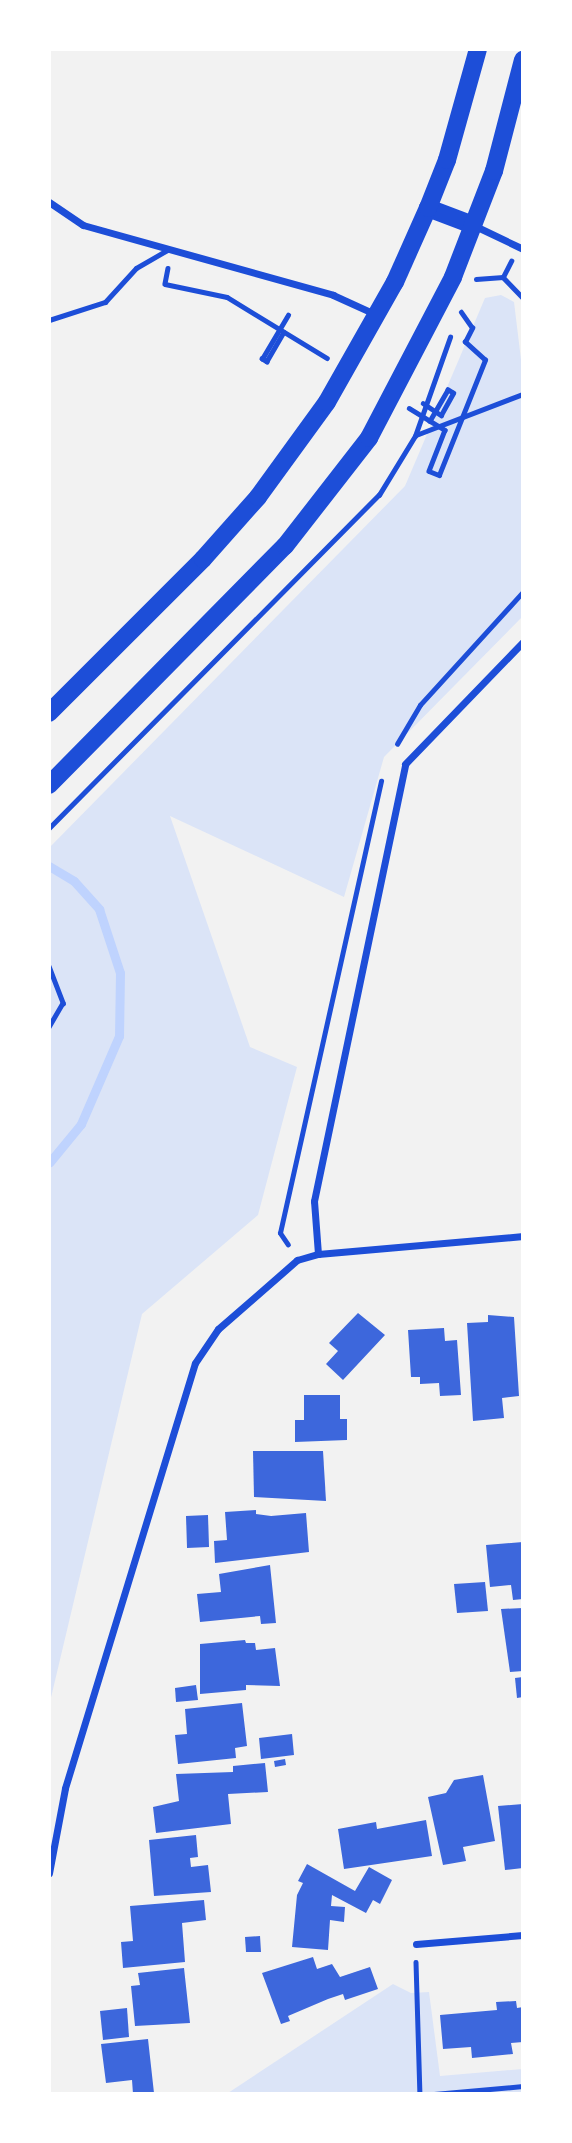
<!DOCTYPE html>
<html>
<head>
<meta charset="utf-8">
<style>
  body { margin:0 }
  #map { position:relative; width:572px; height:2143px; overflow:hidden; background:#f2f2f2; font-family:"Playfair Display",serif }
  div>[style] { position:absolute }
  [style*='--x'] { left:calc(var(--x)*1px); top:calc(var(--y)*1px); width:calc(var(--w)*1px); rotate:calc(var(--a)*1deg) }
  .green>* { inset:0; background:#dbe4f7 }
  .stream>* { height:9px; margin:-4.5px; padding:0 4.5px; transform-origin:4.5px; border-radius:4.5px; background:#bfd3fe }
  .building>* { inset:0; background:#3d67dc }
  .path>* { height:4.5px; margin:-2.25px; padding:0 2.25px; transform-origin:2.25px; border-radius:2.25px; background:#1d4ed8 }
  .service>* { height:5px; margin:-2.5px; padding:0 2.5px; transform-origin:2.5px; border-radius:2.5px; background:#1d4ed8 }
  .minor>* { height:7px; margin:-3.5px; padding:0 3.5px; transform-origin:3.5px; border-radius:3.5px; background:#1d4ed8 }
  .primary>* { height:18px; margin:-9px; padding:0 9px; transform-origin:9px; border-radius:9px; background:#1d4ed8 }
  span { translate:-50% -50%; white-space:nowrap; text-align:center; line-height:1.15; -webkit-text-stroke:5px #fff; paint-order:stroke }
  .frame { position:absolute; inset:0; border:51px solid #fff; pointer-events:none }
</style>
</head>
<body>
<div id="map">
  <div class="green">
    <div style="clip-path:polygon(501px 295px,514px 302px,523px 376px,523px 616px,384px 757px,344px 897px,170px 816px,250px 1047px,297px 1067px,258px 1215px,142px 1314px,49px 1706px,49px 848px,405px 486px,485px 298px)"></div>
    <div style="clip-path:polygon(393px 1984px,411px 1993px,429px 1992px,440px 2076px,523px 2069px,523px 2094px,219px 2094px,228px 2093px)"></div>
  </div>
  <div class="stream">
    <div style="--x:49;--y:866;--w:29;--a:31"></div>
    <div style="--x:74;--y:881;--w:38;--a:48"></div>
    <div style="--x:99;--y:909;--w:67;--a:71.8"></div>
    <div style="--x:120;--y:973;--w:63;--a:90.9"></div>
    <div style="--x:119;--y:1036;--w:96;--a:113.4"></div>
    <div style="--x:81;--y:1124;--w:50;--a:129.4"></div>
  </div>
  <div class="building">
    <div style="clip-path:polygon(358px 1313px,385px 1335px,343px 1380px,326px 1364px,338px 1351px,329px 1343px)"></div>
    <div style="clip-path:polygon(488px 1315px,514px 1317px,519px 1396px,502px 1398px,504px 1418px,473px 1421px,467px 1323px,488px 1322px)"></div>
    <div style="clip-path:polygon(444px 1328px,445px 1341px,457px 1340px,461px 1395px,440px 1396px,439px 1383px,420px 1384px,420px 1377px,411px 1377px,408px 1330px)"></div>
    <div style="clip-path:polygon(304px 1395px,340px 1395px,340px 1419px,347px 1419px,347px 1440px,295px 1442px,295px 1420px,304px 1420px)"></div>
    <div style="clip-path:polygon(253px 1451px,323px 1451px,326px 1501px,254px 1497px)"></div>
    <div style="clip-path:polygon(256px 1510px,256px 1514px,271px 1516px,306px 1513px,309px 1552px,215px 1563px,214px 1541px,227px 1540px,225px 1512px)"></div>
    <div style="clip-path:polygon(208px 1515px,209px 1547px,187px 1548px,186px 1516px)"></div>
    <div style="clip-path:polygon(523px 1542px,523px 1599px,513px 1600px,511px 1585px,490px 1587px,486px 1545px)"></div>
    <div style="clip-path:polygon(270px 1565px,276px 1623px,261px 1624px,260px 1616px,200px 1622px,197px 1594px,221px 1592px,219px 1574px)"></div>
    <div style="clip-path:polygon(485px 1582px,488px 1611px,457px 1613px,454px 1584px)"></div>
    <div style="clip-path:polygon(523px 1608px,523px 1671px,510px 1672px,501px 1609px)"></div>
    <div style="clip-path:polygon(245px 1640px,246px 1643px,255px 1643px,256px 1650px,275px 1648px,280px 1686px,246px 1685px,246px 1690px,200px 1694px,200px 1644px)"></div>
    <div style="clip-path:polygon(523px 1677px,523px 1697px,517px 1698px,515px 1678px)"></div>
    <div style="clip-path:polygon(196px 1685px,198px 1700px,176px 1702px,175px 1688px)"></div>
    <div style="clip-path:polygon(242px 1703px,247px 1746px,235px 1748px,236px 1758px,178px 1764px,175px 1735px,187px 1734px,185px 1709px)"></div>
    <div style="clip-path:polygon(292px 1734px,294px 1755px,261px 1759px,259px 1738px)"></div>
    <div style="clip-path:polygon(285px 1759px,286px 1765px,275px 1767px,274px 1761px)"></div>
    <div style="clip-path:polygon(265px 1763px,268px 1792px,228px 1794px,231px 1824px,156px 1833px,153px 1807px,179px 1801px,176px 1774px,233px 1772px,233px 1766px)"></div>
    <div style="clip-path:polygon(483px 1775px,495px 1841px,463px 1847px,466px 1861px,443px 1865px,428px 1797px,446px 1793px,454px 1780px)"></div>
    <div style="clip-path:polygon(523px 1804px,523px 1868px,505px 1870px,498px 1806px)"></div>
    <div style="clip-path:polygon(426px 1820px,432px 1856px,344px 1869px,338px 1829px,376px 1822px,377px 1829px)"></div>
    <div style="clip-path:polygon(196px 1835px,198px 1857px,190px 1858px,191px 1867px,208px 1865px,211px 1892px,154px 1896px,149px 1840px)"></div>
    <div style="clip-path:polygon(307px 1864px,355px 1891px,369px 1867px,392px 1880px,380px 1904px,373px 1900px,366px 1913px,332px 1895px,331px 1906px,345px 1907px,344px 1922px,330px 1920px,328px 1950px,292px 1947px,297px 1895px,303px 1883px,298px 1881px)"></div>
    <div style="clip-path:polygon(204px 1900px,206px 1920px,182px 1923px,185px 1962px,123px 1968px,121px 1942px,133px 1941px,130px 1906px)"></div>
    <div style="clip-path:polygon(260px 1936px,261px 1952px,246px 1952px,245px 1937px)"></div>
    <div style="clip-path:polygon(313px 1957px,317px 1969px,332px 1964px,340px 1977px,370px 1967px,378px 1989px,345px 2000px,343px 1994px,328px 1999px,288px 2016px,290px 2021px,281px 2024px,262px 1973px)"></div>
    <div style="clip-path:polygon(184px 1968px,190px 2023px,135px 2026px,131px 1986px,140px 1985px,138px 1973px)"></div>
    <div style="clip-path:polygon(516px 2001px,517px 2008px,523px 2007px,523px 2042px,511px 2043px,513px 2054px,472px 2058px,471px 2047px,443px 2049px,440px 2015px,497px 2010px,496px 2002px)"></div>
    <div style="clip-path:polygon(127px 2008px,129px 2037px,103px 2040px,100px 2011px)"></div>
    <div style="clip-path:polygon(148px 2039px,154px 2093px,133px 2094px,132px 2080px,106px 2083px,101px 2044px)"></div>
  </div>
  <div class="path">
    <div style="--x:168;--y:268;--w:16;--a:101"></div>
    <div style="--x:165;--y:284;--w:63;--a:11.8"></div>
    <div style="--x:227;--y:297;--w:117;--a:31.4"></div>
    <div style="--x:503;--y:277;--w:29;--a:46"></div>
    <div style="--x:476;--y:279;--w:27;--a:-4"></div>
    <div style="--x:503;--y:277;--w:18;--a:-63"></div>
    <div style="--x:284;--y:332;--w:34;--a:120"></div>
    <div style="--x:267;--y:362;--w:6;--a:-149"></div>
    <div style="--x:262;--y:359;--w:51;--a:-59.4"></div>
    <div style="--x:423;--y:403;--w:22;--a:34"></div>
    <div style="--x:441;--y:415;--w:25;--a:-61"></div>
    <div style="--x:453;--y:393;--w:6;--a:-149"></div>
    <div style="--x:448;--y:390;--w:36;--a:120"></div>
    <div style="--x:409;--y:408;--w:42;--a:31.4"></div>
    <div style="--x:445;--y:430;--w:44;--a:111.3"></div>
    <div style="--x:429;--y:471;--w:11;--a:22"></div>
    <div style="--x:439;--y:475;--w:124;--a:-68.2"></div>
    <div style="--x:485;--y:360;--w:27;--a:-138"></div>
    <div style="--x:465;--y:342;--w:16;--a:-63"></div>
    <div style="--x:472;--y:328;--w:19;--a:-125"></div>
    <div style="--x:416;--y:435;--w:115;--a:-21"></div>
    <div style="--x:397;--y:744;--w:45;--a:-59.5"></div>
    <div style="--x:420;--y:705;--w:153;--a:-47.7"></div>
    <div style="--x:49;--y:828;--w:469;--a:-45.3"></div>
    <div style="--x:379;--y:495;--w:69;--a:-58.6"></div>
    <div style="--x:415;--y:436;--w:105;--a:-70.5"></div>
    <div style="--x:49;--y:966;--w:40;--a:69"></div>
    <div style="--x:63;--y:1003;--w:28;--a:120"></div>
    <div style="--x:288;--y:1245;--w:14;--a:-124"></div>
    <div style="--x:280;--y:1233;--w:463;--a:-77.4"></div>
    <div style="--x:416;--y:1962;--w:132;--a:88.3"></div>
    <div style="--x:434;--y:2094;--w:89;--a:-5.1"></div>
  </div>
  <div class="service">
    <div style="--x:49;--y:320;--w:59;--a:-17.8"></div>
    <div style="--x:105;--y:302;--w:46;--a:-47.6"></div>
    <div style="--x:136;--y:268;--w:36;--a:-30"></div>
  </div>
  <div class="minor">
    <div style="--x:49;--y:202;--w:41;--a:34.1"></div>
    <div style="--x:83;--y:225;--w:260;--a:15.6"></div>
    <div style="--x:333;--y:295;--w:48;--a:24.4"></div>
    <div style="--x:473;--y:225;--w:55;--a:25.6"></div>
    <div style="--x:318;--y:1254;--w:206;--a:-5"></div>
    <div style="--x:49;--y:1873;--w:86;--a:-79.3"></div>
    <div style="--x:65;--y:1788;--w:444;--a:-73"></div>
    <div style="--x:195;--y:1363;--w:41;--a:-55.9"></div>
    <div style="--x:218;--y:1329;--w:105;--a:-41.1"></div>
    <div style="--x:297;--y:1260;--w:22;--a:-16"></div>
    <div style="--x:318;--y:1254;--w:53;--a:-94.3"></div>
    <div style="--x:314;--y:1201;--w:446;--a:-78.2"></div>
    <div style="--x:405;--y:764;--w:170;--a:-46"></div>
    <div style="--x:416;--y:1944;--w:107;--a:-4.8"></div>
  </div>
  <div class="primary">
    <div style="--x:428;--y:208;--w:48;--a:20.7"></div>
    <div style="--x:49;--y:713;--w:218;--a:-45"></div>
    <div style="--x:203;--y:559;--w:83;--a:-48.4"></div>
    <div style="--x:258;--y:497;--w:117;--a:-54"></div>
    <div style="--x:327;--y:402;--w:138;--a:-60.5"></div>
    <div style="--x:395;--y:282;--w:81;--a:-66"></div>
    <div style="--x:428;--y:208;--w:52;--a:-68.4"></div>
    <div style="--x:447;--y:160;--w:115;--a:-74.4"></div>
    <div style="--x:49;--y:785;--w:336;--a:-45.4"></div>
    <div style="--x:285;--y:546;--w:137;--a:-52.1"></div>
    <div style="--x:369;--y:438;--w:182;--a:-62.4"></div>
    <div style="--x:453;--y:277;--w:114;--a:-68.9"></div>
    <div style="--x:494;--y:171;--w:115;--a:-75.4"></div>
  </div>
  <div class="frame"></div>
</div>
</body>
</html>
